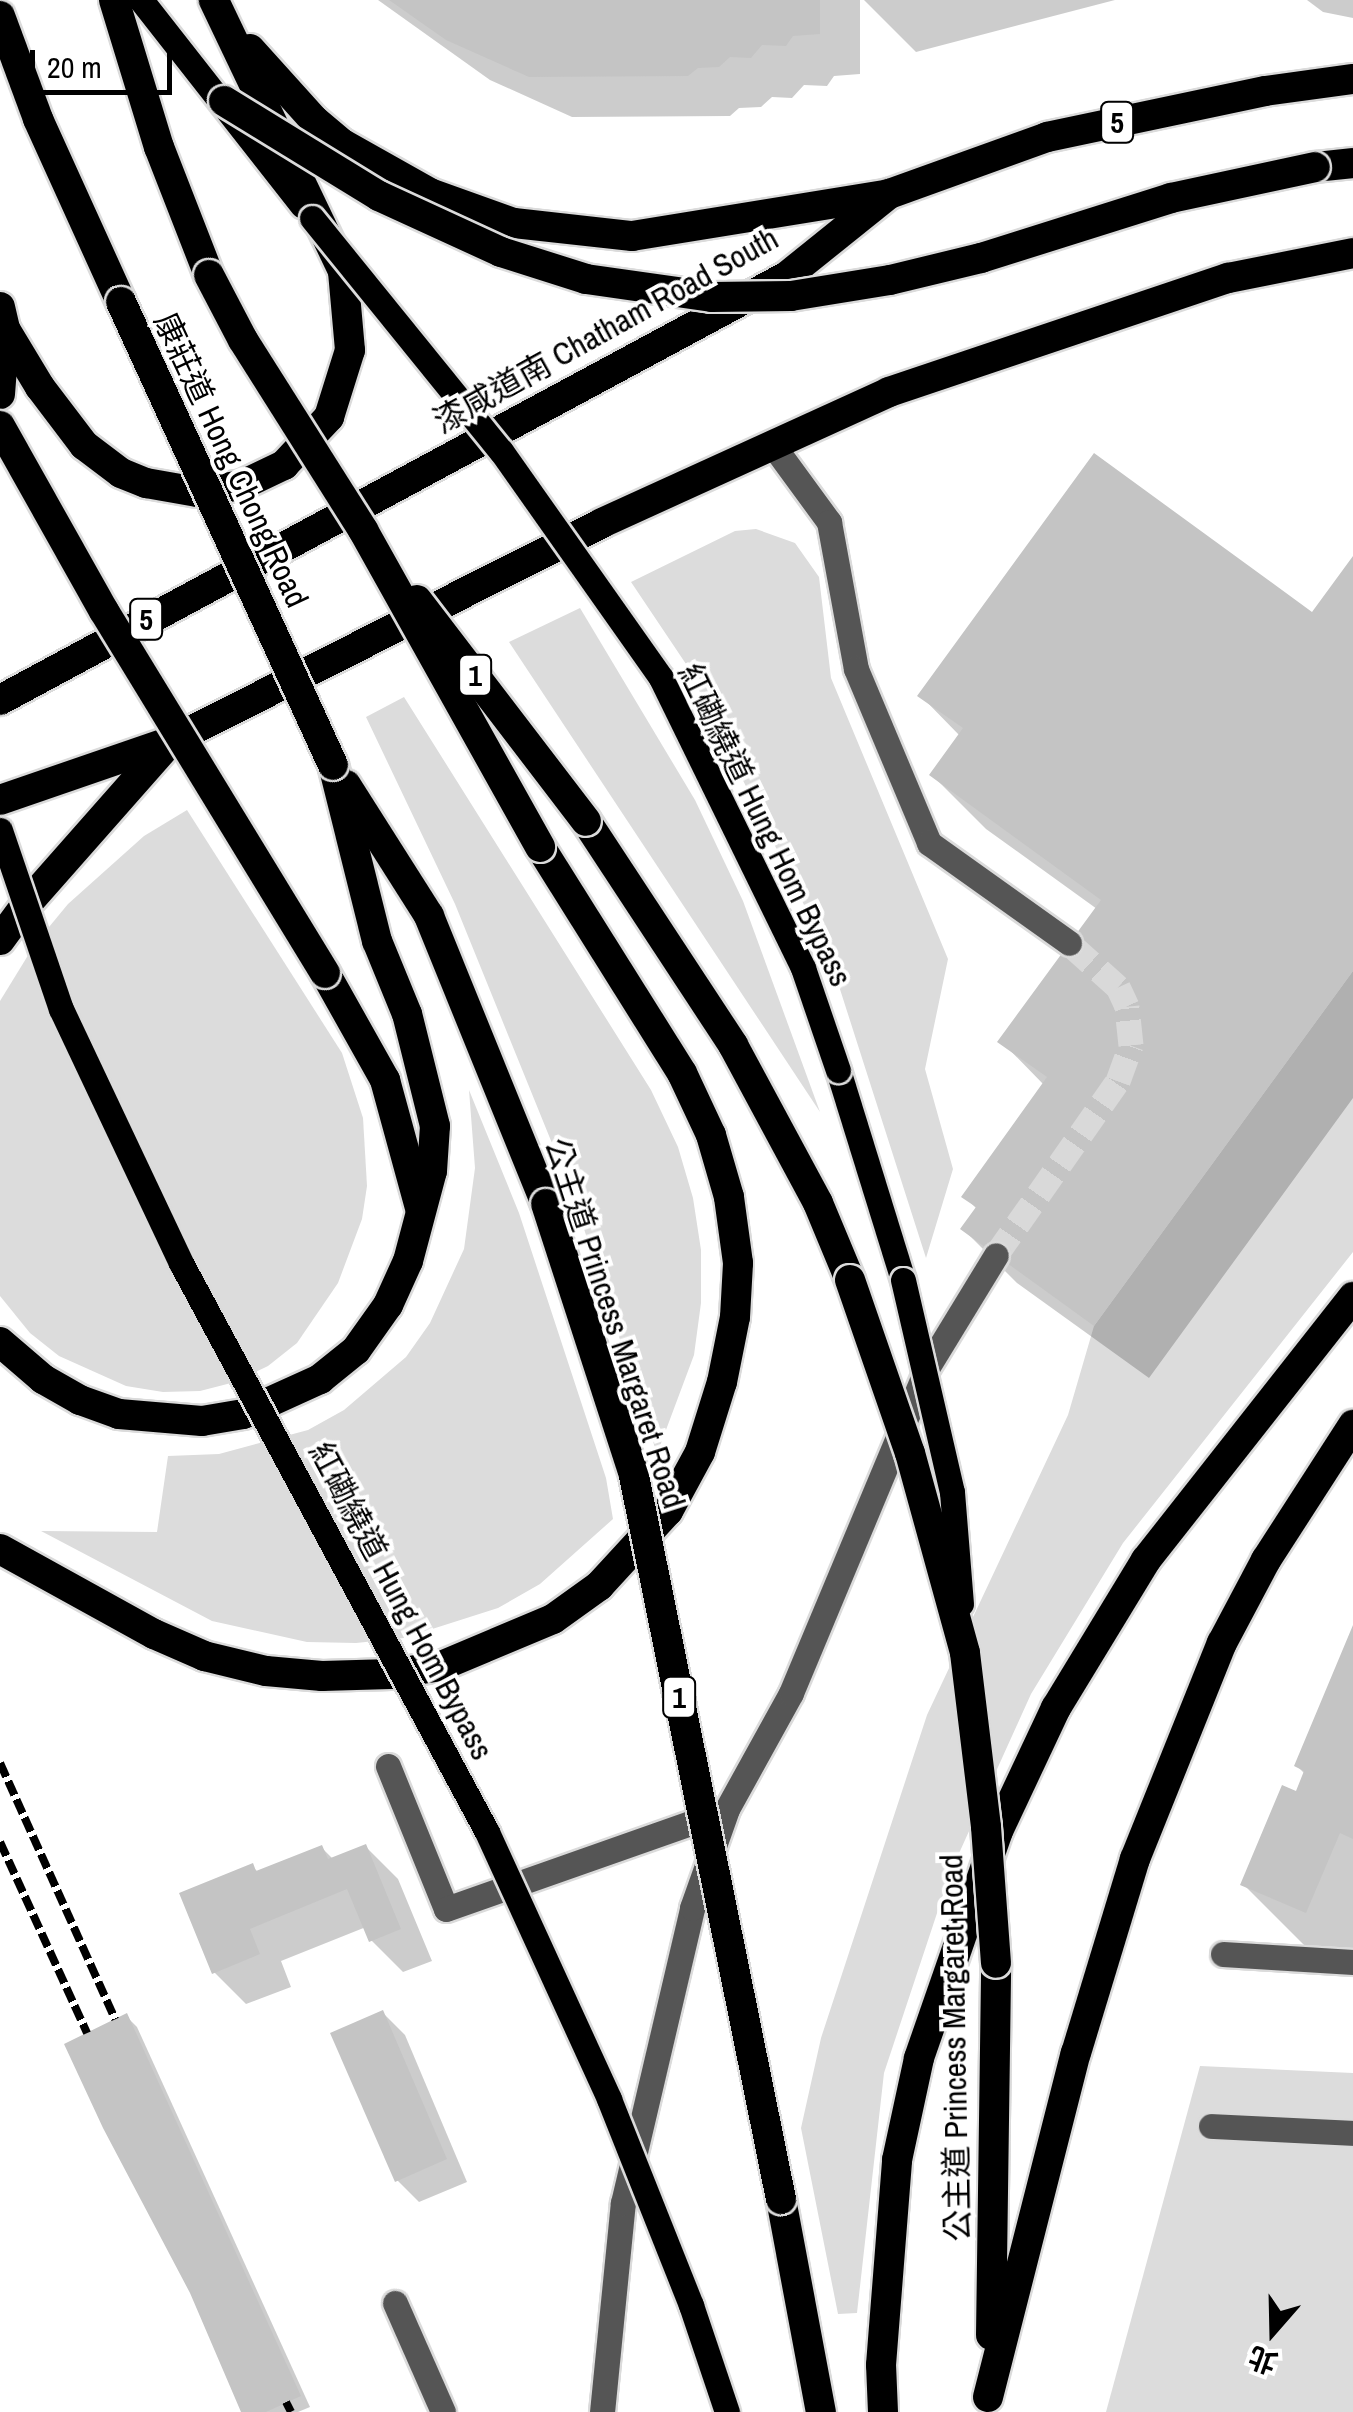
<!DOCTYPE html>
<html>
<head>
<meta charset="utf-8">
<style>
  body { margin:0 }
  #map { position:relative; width:1353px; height:2412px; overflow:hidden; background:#fff; font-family:"Archivo Narrow","Noto Sans TC",sans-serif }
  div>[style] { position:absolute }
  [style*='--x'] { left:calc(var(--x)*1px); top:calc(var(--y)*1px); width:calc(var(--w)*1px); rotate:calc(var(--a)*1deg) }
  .green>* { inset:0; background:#dcdcdc }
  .shadow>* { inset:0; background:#0003 }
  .building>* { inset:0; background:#c4c4c4 }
  .minor-tunnel>* { height:25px; margin-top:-12.5px; transform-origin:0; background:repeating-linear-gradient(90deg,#d9d9d9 0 25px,transparent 0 37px) }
  .roads { filter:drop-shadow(2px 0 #dbdbdb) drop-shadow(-2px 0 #dbdbdb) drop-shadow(0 2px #dbdbdb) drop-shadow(0 -2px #dbdbdb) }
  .minor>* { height:25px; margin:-12.5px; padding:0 12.5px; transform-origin:12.5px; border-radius:12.5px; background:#555 }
  .major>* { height:25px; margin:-12.5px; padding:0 12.5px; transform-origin:12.5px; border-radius:12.5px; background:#000 }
  .highway>* { height:30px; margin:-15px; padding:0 15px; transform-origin:15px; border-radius:15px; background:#000 }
  .rail>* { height:8px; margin-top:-4px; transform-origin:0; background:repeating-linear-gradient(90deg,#000 0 15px,transparent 0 20px) }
  .bridges { filter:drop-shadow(2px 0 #dbdbdb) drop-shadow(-2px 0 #dbdbdb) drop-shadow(0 2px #dbdbdb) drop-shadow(0 -2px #dbdbdb) }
  .major-bridge>* { height:25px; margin:-12.5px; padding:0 12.5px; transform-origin:12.5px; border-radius:12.5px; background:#000 }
  .highway-bridge>* { height:30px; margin:-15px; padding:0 15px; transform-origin:15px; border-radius:15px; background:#000 }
  span { translate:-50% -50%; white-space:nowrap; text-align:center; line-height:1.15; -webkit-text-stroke:8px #fff; paint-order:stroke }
  .shield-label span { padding:2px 8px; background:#fff; border:2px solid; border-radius:8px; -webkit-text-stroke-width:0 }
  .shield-label { font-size:30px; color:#000; font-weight:700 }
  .street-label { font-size:32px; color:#000 }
  .north { position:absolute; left:1223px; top:2282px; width:100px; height:100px; -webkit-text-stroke:8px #fff; paint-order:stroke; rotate:200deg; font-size:28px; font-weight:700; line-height:40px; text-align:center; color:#000 }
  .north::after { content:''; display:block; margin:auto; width:35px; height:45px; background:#000; clip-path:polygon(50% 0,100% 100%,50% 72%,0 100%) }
  .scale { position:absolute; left:30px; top:50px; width:142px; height:45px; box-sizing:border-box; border:5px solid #000; border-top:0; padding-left:12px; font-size:30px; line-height:35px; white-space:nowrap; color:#000; -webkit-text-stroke:8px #fff; paint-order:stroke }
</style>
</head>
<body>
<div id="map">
  <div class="green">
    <div style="clip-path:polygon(756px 529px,795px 543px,819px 577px,831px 678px,948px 959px,925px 1069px,953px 1169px,926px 1258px,830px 958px,686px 664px,631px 582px,735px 531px)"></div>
    <div style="clip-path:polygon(580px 608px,695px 800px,743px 901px,820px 1112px,509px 642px)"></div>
    <div style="clip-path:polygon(404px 697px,651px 1090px,678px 1147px,693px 1198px,701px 1250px,701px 1303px,694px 1355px,657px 1454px,573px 1195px,455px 904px,366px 717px)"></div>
    <div style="clip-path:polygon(187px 810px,342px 1053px,363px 1118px,367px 1186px,362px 1219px,338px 1283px,297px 1343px,268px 1366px,235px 1382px,200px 1391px,163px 1392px,126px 1386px,59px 1356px,30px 1333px,0 1296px,0 1001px,35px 944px,68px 904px,144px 836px)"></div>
    <div style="clip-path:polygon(1353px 971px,1353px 1252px,1123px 1543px,1031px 1694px,951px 1871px,884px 2073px,857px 2313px,838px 2314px,801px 2128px,821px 2038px,927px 1715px,1068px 1415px,1094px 1326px)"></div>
    <div style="clip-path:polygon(469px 1090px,519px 1213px,606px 1478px,613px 1519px,540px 1584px,498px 1608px,404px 1638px,356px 1643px,307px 1642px,212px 1621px,41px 1531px,157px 1532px,168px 1456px,219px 1454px,308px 1430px,344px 1410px,406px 1357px,430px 1323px,464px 1249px,475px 1168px)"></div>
    <div style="clip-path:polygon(1200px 2066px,1353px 2073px,1353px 2412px,1106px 2412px)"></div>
  </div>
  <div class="shadow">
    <div style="clip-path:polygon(378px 0,860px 0,860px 74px,834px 76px,827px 86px,804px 85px,792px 98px,772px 97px,761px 107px,739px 108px,730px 116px,572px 117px,490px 80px)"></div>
    <div style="clip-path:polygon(864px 0,1115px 0,916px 52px)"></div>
    <div style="clip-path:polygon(1307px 0,1353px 0,1353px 18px,1323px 12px)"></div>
    <div style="clip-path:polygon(1353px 560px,1353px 1098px,1149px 1378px,1017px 1283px,963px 1229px,977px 1209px,964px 1196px,1044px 1085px,1001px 1041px,1097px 909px,986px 829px,932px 775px,960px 736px,920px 695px,1313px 615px)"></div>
    <div style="clip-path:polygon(1353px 1631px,1353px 1972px,1314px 1955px,1243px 1884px,1298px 1794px,1306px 1775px,1297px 1766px)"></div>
    <div style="clip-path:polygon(366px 1847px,398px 1879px,432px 1961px,403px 1972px,371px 1940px,366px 1927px,281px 1961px,291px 1987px,246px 2004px,214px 1972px,252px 1866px,259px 1873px,322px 1848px,334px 1860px)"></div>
    <div style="clip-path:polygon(383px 2013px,405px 2035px,467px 2182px,419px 2202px,397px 2180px)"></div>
    <div style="clip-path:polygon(126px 2016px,137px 2027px,310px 2407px,298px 2412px,244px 2412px)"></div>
  </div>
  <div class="building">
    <div style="clip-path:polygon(389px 0,820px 0,820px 34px,793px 36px,786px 46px,762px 45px,751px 58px,730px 57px,719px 67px,698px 68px,688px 76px,529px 77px,446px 40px)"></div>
    <div style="clip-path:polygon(1094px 453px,1312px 612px,1353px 556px,1353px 971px,1094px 1326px,960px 1229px,976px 1207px,961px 1197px,1047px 1077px,997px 1042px,1101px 900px,929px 775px,963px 728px,917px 696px)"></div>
    <div style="clip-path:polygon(1353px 1625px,1353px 1839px,1340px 1833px,1306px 1913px,1240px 1885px,1282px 1785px,1296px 1791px,1304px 1771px,1294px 1766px)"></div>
    <div style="clip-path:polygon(366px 1844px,401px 1929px,369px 1942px,347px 1889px,250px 1929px,260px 1954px,212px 1974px,179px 1893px,253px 1863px,256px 1871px,322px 1845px,328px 1859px)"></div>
    <div style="clip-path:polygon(383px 2010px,447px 2159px,395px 2182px,330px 2033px)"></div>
    <div style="clip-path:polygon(127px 2013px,301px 2396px,266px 2412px,241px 2412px,190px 2293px,103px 2128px,64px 2044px)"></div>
  </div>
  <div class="minor-tunnel">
    <div style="--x:996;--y:1255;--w:213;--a:-55"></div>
    <div style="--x:1118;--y:1081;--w:38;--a:-70"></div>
    <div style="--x:1131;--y:1045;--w:39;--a:-96"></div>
    <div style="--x:1127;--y:1006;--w:21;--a:-115"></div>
    <div style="--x:1118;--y:987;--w:66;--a:-138.1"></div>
  </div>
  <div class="roads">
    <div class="minor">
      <div style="--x:772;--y:444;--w:97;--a:53.8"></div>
      <div style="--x:829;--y:522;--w:149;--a:79.6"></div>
      <div style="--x:856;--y:669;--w:189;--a:67.2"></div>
      <div style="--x:929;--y:843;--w:172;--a:35.5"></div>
      <div style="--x:388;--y:1766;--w:154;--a:67.9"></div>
      <div style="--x:446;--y:1909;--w:288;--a:-19.4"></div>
      <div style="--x:1223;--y:1954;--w:130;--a:3.5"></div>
      <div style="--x:1211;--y:2126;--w:142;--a:2.8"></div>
      <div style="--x:395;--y:2303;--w:119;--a:66.2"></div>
      <div style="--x:602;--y:2412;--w:210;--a:-84.3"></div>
      <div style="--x:623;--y:2203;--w:303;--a:-76.8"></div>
      <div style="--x:692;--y:1908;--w:105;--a:-70.5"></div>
      <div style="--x:727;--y:1809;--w:132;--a:-61.1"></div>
      <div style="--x:791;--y:1693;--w:352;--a:-67.3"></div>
      <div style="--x:927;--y:1368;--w:132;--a:-58.6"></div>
    </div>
    <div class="major">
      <div style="--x:141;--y:0;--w:261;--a:51.9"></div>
      <div style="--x:838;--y:1070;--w:220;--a:72.8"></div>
    </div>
    <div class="highway">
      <div style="--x:114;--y:0;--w:154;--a:73"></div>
      <div style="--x:159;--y:147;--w:137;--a:68.7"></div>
      <div style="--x:0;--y:16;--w:110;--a:69.7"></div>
      <div style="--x:38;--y:119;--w:201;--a:65.6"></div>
      <div style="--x:250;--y:49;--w:96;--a:48"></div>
      <div style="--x:314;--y:120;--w:38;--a:40"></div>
      <div style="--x:343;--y:144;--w:100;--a:29.4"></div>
      <div style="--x:430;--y:193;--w:89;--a:19.7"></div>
      <div style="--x:514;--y:223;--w:119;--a:6.3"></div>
      <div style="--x:632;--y:236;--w:257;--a:-9.2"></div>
      <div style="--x:1315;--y:167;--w:38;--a:-6"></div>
      <div style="--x:0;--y:307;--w:23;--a:77"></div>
      <div style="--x:5;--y:329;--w:68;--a:58.9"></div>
      <div style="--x:40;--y:387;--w:73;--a:52.8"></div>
      <div style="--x:84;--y:445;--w:46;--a:37.1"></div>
      <div style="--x:121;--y:473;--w:27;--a:22"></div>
      <div style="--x:146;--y:483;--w:52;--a:10"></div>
      <div style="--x:197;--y:492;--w:46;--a:-8.8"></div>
      <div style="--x:242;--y:485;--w:47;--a:-25.5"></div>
      <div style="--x:284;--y:465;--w:66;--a:-46.8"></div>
      <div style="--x:329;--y:417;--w:70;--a:-72.6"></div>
      <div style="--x:350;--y:350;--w:79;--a:-95.1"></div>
      <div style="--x:343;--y:271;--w:300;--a:-115.5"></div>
      <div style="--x:0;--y:394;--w:65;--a:-85.6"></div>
      <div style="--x:0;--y:700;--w:894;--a:-28.31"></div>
      <div style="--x:787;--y:276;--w:131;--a:-38.8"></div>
      <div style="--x:889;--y:194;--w:168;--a:-19.8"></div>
      <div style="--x:1047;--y:137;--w:223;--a:-11.9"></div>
      <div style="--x:1265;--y:91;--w:89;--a:-7.8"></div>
      <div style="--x:346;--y:785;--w:155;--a:57.6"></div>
      <div style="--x:429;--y:916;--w:311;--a:67.9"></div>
      <div style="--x:0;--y:800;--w:181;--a:-19"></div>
      <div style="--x:171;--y:741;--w:483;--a:-26.8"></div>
      <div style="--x:602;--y:523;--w:315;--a:-24.5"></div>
      <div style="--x:889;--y:392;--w:358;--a:-18.6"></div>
      <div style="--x:1228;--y:278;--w:127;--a:-11.3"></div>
      <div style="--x:586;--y:821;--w:268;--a:56.7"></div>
      <div style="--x:733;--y:1045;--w:179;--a:61.7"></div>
      <div style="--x:818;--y:1203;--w:83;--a:67.4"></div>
      <div style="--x:0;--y:940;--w:42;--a:-53.7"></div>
      <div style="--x:25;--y:906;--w:215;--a:-48.6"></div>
      <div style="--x:325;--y:973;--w:123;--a:60.7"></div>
      <div style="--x:385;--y:1080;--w:133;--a:74.7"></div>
      <div style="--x:0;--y:1342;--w:57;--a:40.7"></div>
      <div style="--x:43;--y:1379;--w:43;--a:29.6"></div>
      <div style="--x:80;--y:1400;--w:41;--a:19.7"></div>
      <div style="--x:119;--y:1414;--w:83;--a:4.8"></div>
      <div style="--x:202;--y:1421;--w:42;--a:-9.7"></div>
      <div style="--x:243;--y:1414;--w:85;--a:-24.4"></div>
      <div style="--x:320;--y:1379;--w:46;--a:-38.9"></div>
      <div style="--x:356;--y:1350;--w:55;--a:-54.6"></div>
      <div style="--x:388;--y:1305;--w:48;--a:-65.6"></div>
      <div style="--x:408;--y:1261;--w:93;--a:-75.1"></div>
      <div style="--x:432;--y:1171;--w:45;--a:-86.2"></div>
      <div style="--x:435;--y:1126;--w:115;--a:-104"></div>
      <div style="--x:407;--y:1014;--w:79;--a:-112.3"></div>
      <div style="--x:377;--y:941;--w:181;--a:-104"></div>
      <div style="--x:0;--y:1549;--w:176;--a:28.9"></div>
      <div style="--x:154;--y:1634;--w:55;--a:23.7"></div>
      <div style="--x:204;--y:1656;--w:64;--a:13.6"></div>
      <div style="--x:266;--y:1671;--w:56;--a:5.1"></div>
      <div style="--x:322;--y:1676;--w:69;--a:-1.7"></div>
      <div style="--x:391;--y:1674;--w:51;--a:-9.1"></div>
      <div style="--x:441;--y:1666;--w:121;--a:-22.8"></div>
      <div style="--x:553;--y:1619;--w:57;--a:-35.7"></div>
      <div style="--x:599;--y:1586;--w:102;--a:-47.4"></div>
      <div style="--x:668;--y:1511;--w:67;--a:-61.5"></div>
      <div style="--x:700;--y:1452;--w:73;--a:-72.6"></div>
      <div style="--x:722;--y:1382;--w:66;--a:-78.7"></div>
      <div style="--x:735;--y:1317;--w:54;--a:-86.8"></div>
      <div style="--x:738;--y:1263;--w:67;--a:-97.8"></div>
      <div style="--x:729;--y:1197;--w:65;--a:-106.2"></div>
      <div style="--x:711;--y:1135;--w:68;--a:-115.1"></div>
      <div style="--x:682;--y:1073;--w:267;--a:-122.1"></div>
      <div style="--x:781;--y:2199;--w:217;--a:79.4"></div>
      <div style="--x:991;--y:2335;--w:372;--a:-89.2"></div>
      <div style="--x:988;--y:2397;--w:355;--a:-75.7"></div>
      <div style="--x:1076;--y:2053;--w:203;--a:-73.1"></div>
      <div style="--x:1135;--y:1859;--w:233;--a:-68.1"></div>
      <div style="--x:1222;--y:1643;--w:94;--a:-62.1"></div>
      <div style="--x:1266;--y:1560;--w:161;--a:-57.2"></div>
      <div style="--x:883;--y:2412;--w:47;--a:-92.4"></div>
      <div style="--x:881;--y:2365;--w:206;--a:-85.5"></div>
      <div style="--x:897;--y:2160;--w:104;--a:-77.8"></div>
      <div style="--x:919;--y:2058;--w:240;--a:-70.8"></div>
      <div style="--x:998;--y:1831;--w:136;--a:-64.8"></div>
      <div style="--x:1056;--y:1708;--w:173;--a:-58.7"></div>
      <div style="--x:1146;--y:1560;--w:335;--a:-51.8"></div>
    </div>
  </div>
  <div class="rail">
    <div style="--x:0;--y:1763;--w:281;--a:65.8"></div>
    <div style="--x:0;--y:1842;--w:210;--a:65.5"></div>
    <div style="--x:286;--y:2402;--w:11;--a:63"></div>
  </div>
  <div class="bridges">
    <div class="major-bridge">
      <div style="--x:312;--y:218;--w:300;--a:51"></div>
      <div style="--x:501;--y:451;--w:278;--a:54.8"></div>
      <div style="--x:661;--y:678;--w:323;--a:63.9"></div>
      <div style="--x:803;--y:968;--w:108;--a:71.1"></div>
      <div style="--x:0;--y:830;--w:189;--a:71.2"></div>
      <div style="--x:61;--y:1009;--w:281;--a:64.7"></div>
      <div style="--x:181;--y:1263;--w:646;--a:61.73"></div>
      <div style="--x:487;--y:1832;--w:294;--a:65.4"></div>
      <div style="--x:609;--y:2099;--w:222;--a:68.3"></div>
      <div style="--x:691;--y:2305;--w:113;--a:71.4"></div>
      <div style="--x:903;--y:1280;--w:218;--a:77"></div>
      <div style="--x:952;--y:1492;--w:112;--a:85.4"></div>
    </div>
    <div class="highway-bridge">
      <div style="--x:224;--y:101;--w:182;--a:31.5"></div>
      <div style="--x:379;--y:196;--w:134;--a:24.7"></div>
      <div style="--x:501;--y:252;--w:89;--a:17.6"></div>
      <div style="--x:586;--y:279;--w:127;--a:8.1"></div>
      <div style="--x:712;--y:297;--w:79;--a:-0.7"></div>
      <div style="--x:791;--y:296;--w:100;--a:-9.2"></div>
      <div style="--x:890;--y:280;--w:94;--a:-13.6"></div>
      <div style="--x:981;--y:258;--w:199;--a:-17.5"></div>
      <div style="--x:1171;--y:198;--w:147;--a:-12.1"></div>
      <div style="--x:209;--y:275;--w:73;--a:62.4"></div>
      <div style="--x:243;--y:340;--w:225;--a:57.7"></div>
      <div style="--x:363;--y:530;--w:363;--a:60.8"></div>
      <div style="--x:121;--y:302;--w:509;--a:65.4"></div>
      <div style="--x:0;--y:426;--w:212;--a:60.7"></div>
      <div style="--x:104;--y:611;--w:424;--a:58.6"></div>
      <div style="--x:417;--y:600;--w:278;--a:52.6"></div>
      <div style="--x:546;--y:1204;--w:281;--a:72"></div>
      <div style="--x:633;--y:1471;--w:743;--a:78.51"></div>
      <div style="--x:850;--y:1280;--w:183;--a:70.9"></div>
      <div style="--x:910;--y:1453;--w:207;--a:74.6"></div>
      <div style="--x:965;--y:1653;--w:175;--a:83.1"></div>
      <div style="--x:986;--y:1827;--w:136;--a:85.8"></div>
    </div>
  </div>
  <div class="shield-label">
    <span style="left:1117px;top:122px">5</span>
    <span style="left:146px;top:619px">5</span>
    <span style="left:475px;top:675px">1</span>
    <span style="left:679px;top:1697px">1</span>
  </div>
  <div class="street-label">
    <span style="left:606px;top:330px;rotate:-29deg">漆咸道南 Chatham Road South</span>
    <span style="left:231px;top:460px;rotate:65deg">康莊道 Hong Chong Road</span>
    <span style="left:765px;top:825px;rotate:64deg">紅磡繞道 Hung Hom Bypass</span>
    <span style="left:615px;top:1323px;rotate:72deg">公主道 Princess Margaret Road</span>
    <span style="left:401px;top:1601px;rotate:62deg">紅磡繞道 Hung Hom Bypass</span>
    <span style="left:955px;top:2048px;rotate:-91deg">公主道 Princess Margaret Road</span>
  </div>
  <div class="north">北</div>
  <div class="scale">20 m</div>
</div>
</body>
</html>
